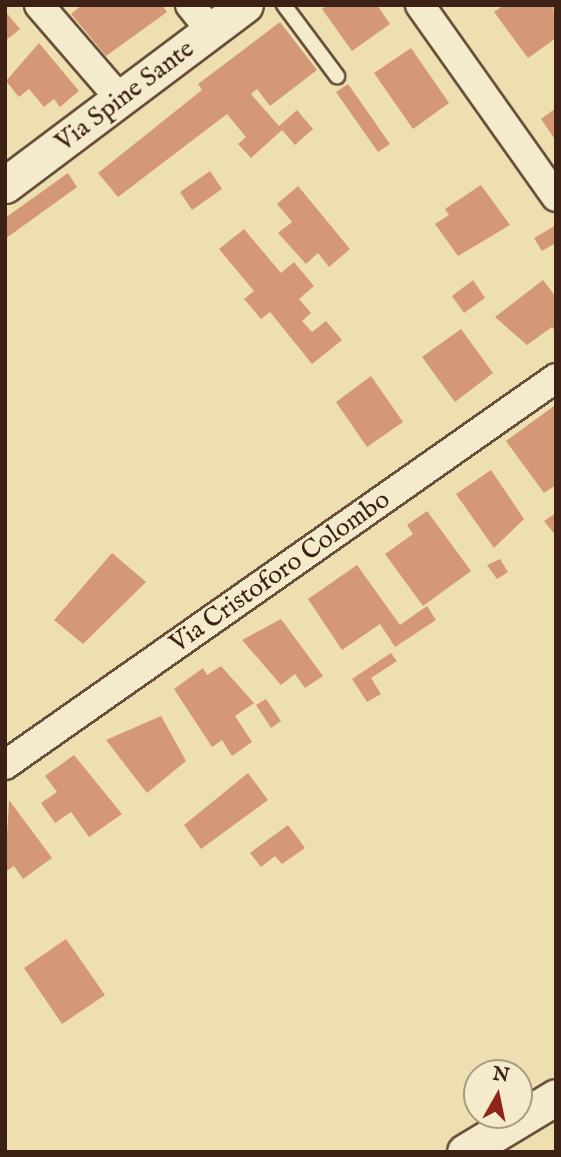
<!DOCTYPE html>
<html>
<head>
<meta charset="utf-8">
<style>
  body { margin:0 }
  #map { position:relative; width:561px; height:1157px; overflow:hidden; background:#eedfb0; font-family:"IM FELL English",serif }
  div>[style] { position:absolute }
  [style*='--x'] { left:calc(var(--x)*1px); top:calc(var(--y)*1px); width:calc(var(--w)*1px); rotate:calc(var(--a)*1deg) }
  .building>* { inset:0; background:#d59876 }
  .roads { filter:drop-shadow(2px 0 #69503c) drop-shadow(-2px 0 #69503c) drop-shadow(0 2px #69503c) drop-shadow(0 -2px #69503c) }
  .service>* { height:14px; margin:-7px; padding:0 7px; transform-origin:7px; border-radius:7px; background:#f4eacc }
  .minor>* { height:28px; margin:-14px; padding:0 14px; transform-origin:14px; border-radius:14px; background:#f4eacc }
  .tertiary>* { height:35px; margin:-17.5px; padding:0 17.5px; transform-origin:17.5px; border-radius:17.5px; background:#f4eacc }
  span { translate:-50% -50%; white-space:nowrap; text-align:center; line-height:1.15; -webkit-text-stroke:5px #f4eacc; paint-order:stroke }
  .street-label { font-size:26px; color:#3d2115 }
  .frame { position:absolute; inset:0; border:7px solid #3d2115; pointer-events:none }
  .north { position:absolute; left:463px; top:1059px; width:70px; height:70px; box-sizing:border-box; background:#f4eacc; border:2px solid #ab9a83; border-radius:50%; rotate:9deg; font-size:19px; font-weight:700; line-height:28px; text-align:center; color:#3d2115 }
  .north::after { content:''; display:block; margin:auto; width:24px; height:32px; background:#8f2418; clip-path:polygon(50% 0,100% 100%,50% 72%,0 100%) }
</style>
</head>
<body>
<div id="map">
  <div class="building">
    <div style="clip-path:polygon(82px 5px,162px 5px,167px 12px,106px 56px,71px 14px)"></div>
    <div style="clip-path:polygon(328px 5px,377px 5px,390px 24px,352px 51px,322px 9px)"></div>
    <div style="clip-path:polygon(504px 5px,553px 5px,556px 38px,528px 58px,494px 12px)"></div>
    <div style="clip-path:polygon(5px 11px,20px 29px,5px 41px)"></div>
    <div style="clip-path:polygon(280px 22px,317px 70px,270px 106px,257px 89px,251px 94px,279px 126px,297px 110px,313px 129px,295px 145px,282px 130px,251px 158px,238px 144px,246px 137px,227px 114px,118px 197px,98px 173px,202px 90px,198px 84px)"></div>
    <div style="clip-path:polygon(39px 43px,79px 91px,60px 107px,54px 99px,44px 107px,29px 89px,19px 97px,6px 81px)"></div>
    <div style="clip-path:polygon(411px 48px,449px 103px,413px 129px,374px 73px)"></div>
    <div style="clip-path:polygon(348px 84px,390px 144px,378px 152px,336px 92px)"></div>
    <div style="clip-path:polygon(556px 108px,556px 141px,541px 119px)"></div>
    <div style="clip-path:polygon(210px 171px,222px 189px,192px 210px,180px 192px)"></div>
    <div style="clip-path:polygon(68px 173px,77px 187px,5px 239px,5px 218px)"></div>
    <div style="clip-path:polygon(481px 185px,510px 225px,458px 256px,435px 224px,449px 215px,445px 209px)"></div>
    <div style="clip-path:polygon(298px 186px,350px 249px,329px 267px,318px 253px,306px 264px,278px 233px,292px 222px,277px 204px)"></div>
    <div style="clip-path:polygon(556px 225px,556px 243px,542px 251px,534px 238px)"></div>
    <div style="clip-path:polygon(244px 229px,281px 273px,294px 262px,314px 286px,299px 299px,311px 313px,302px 321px,312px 332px,326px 321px,342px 340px,312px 364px,270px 312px,261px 319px,244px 299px,254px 291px,219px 249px)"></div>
    <div style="clip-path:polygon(473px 280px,485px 298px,464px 313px,452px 296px)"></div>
    <div style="clip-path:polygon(543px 280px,556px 297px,556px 332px,552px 327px,527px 345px,495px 317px)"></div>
    <div style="clip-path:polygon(461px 329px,493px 373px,455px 402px,422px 357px)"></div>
    <div style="clip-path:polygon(371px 376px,403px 422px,367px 447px,336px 402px)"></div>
    <div style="clip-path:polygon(554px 406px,556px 485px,544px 493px,506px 441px)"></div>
    <div style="clip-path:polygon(491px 470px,524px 519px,494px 548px,456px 494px)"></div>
    <div style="clip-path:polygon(427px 511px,471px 571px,423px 606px,385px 554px,413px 534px,407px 525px)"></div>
    <div style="clip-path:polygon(556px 513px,556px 536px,544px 521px)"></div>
    <div style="clip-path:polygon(112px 553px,146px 582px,83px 644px,54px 620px)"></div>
    <div style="clip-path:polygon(500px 559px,508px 572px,497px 579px,487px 565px)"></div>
    <div style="clip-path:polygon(357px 565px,400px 625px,427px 606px,436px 620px,395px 647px,380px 624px,342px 650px,308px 599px)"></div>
    <div style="clip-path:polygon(281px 619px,323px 676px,305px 688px,295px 674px,281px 685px,242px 640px)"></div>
    <div style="clip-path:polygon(391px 653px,397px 661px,371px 678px,381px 694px,367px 702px,352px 679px)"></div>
    <div style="clip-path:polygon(221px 666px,254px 703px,235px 716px,252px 742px,232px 756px,222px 740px,212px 747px,174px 689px,203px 668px,207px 675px)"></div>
    <div style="clip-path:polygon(266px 699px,281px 721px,271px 728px,256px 705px)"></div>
    <div style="clip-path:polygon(161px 716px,186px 761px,147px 793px,106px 740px)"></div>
    <div style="clip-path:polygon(74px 755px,122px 814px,89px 837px,71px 812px,55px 823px,41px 803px,57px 792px,45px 776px)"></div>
    <div style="clip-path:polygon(248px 773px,268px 800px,201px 849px,184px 825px)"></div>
    <div style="clip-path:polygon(9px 800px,52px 858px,23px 879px,14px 866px,5px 872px)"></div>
    <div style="clip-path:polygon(288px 825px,305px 848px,282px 864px,275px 856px,261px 867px,250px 853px)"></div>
    <div style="clip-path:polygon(66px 939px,105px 995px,62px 1024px,24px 968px)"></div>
  </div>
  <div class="roads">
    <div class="service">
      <div style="--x:284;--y:5;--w:89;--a:53.3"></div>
    </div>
    <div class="minor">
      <div style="--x:39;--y:5;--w:125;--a:49.2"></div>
      <div style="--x:190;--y:5;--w:33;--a:51"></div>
      <div style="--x:420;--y:5;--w:235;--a:54.7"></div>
      <div style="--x:5;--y:765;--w:673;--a:-35.08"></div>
    </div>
    <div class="tertiary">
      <div style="--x:5;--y:185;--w:300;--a:-36.9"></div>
      <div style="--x:465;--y:1152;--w:106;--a:-31.1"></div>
    </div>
  </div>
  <div class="street-label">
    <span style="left:125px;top:96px;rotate:-37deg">Via Spine Sante</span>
    <span style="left:280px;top:572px;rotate:-35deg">Via Cristoforo Colombo</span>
  </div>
  <div class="frame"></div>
  <div class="north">N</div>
</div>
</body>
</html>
